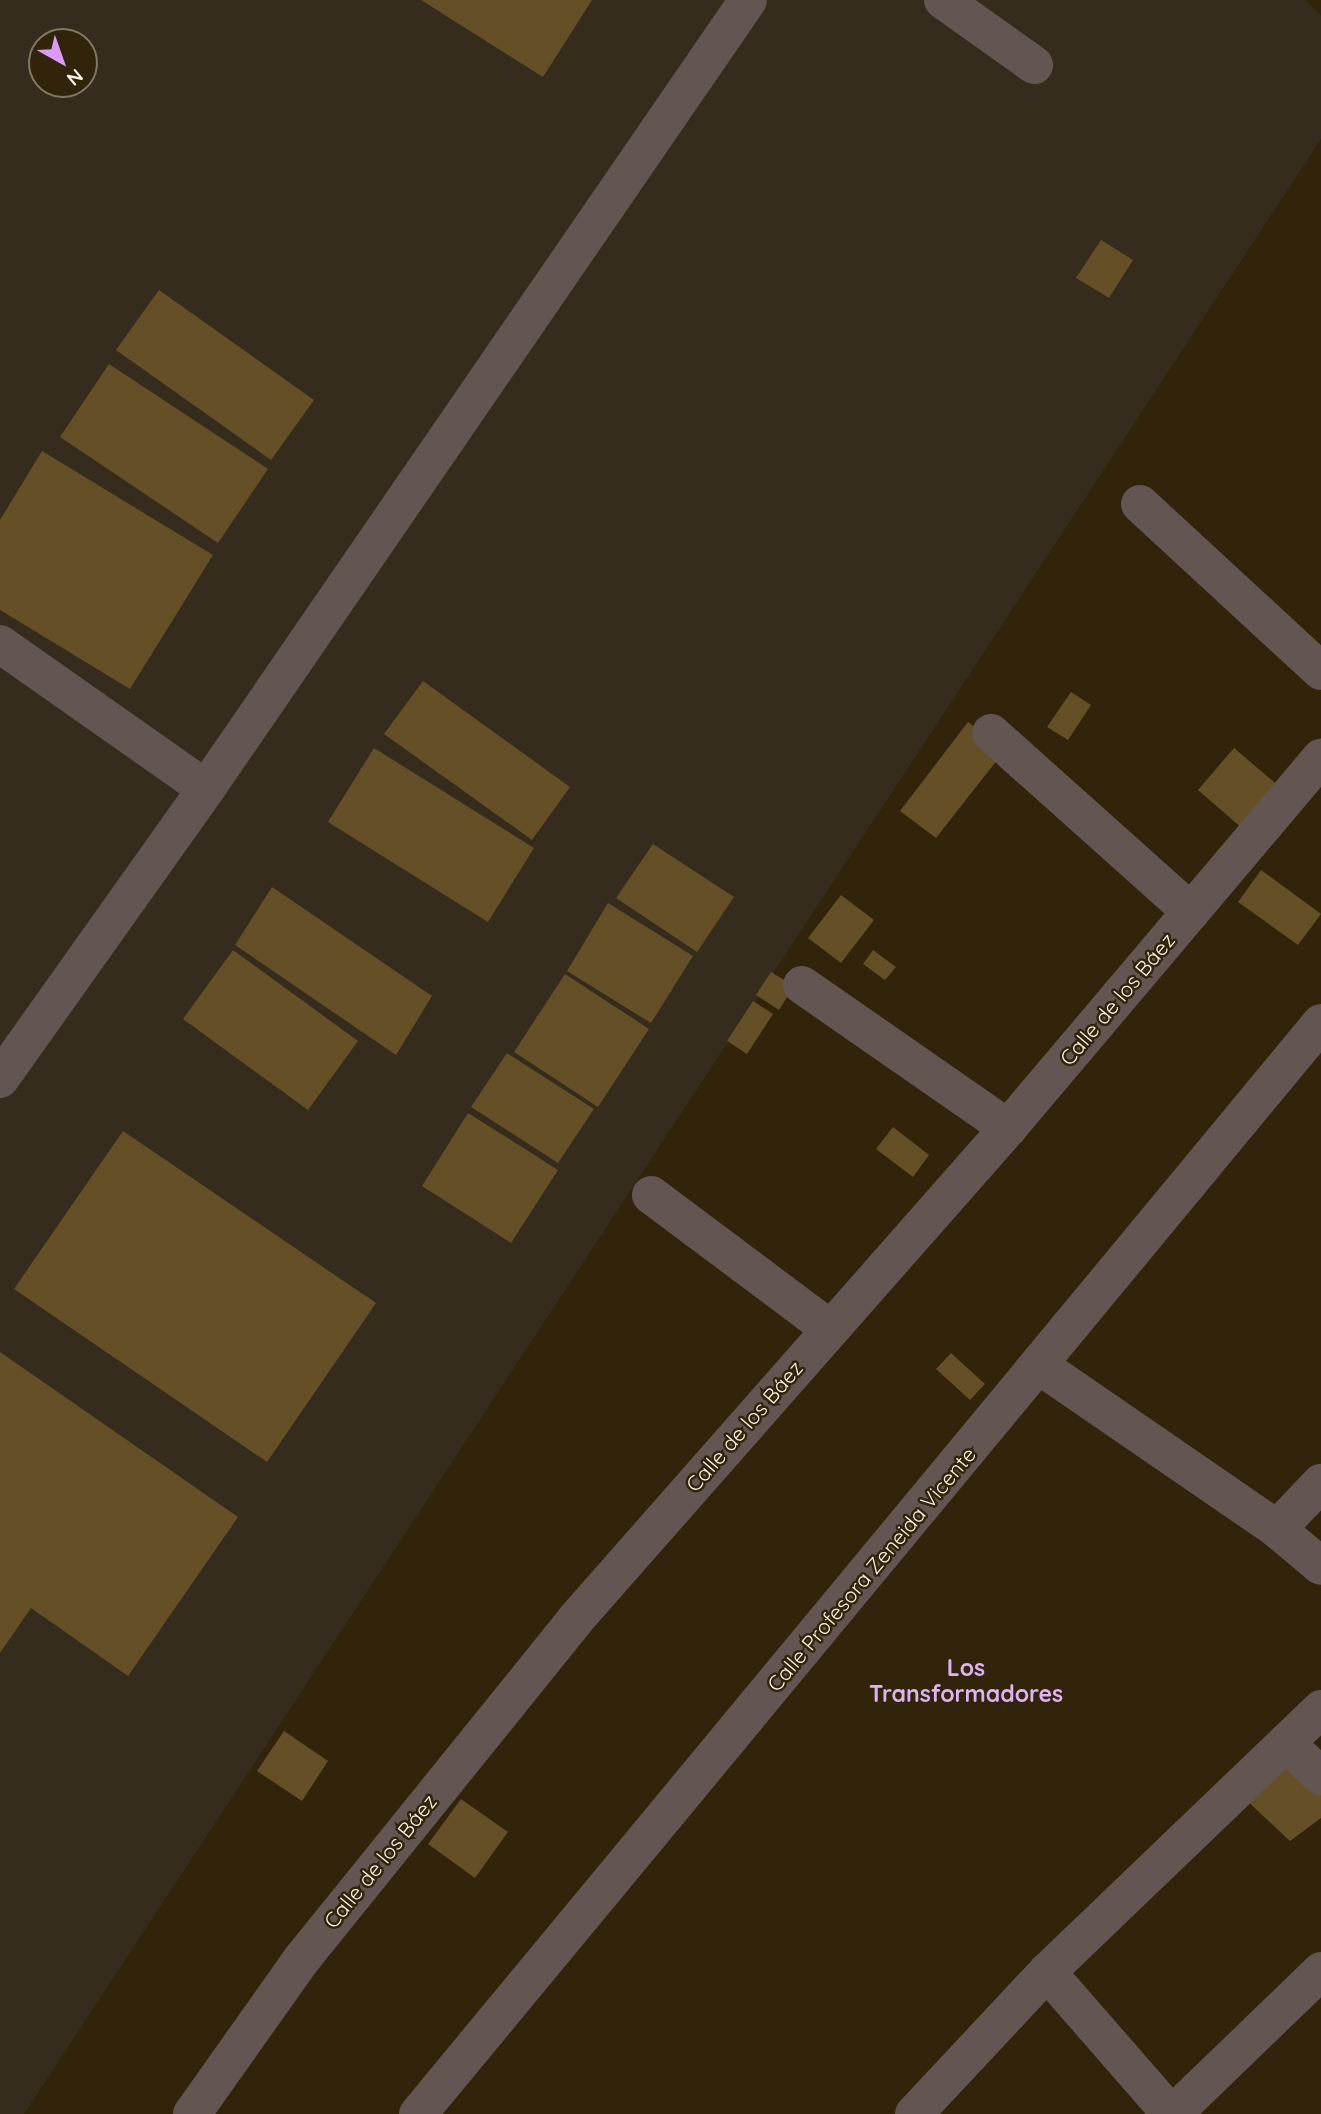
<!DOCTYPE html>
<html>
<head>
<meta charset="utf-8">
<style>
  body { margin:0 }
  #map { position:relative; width:1321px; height:2114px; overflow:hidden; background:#31240b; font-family:Quicksand,sans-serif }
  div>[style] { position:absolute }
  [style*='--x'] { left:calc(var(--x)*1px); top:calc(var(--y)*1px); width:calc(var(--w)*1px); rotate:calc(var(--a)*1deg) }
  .industrial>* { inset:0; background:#362c1d }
  .building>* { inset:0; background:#644f27 }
  .minor>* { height:38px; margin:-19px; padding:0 19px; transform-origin:19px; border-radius:19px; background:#635551 }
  span { translate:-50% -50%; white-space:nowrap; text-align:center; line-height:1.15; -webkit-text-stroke:5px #31240b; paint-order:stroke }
  .street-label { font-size:21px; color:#fcf4e5 }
  .neighbourhood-label { font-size:23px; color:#deb2f3; font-weight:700 }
  .north { position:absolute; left:28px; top:28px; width:70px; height:70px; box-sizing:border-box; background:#31240b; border:2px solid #827762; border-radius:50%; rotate:140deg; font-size:19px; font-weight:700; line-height:28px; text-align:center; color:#fcf4e5 }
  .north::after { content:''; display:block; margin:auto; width:24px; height:32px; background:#da9af6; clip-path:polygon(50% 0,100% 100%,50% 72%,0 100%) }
</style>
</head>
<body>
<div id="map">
  <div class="industrial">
    <div style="clip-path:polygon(evenodd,0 0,1305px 0,1321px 16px,1321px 139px,24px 2114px,0 2114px,0 0,42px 42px,84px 42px,84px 84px,42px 84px,42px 42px)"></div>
  </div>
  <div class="building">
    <div style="clip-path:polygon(421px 0,592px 0,543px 77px)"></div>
    <div style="clip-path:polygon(1101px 240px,1133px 260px,1109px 298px,1076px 278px)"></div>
    <div style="clip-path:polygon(159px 290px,314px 400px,271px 460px,116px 350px)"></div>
    <div style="clip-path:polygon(109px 364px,268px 469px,218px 543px,60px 437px)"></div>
    <div style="clip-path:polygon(42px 451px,213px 555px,130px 689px,0 610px,0 520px)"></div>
    <div style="clip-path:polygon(423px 681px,570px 787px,532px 840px,384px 734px)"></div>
    <div style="clip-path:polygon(1071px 692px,1091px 705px,1068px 740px,1047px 727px)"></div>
    <div style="clip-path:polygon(968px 722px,1005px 750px,936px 838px,900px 811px)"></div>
    <div style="clip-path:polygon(374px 748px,534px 848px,488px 922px,328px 822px)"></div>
    <div style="clip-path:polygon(1234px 748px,1280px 787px,1244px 830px,1198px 790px)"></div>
    <div style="clip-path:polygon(653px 844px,734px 897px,697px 952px,616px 898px)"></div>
    <div style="clip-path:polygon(1261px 870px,1321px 914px,1298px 945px,1238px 902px)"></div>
    <div style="clip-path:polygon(272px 887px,432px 996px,396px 1055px,235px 945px)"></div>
    <div style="clip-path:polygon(841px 895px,874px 920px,841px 963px,808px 938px)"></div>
    <div style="clip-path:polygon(608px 903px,693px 956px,651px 1023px,567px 971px)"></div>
    <div style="clip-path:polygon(233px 950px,358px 1041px,308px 1110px,183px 1019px)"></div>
    <div style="clip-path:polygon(873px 950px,896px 967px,885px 980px,863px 964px)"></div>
    <div style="clip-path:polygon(771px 972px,794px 986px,779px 1010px,756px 995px)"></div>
    <div style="clip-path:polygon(565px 974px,649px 1029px,598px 1107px,514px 1052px)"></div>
    <div style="clip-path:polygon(753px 1001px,773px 1014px,747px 1054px,727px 1041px)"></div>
    <div style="clip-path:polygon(507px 1053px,594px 1109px,558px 1163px,471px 1107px)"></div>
    <div style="clip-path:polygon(468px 1113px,558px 1170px,511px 1243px,422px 1186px)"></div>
    <div style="clip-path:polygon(893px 1127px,929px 1155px,913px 1177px,876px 1149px)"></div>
    <div style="clip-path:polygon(123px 1131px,376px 1303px,267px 1462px,14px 1289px)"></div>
    <div style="clip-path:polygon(0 1352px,238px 1517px,128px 1676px,31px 1608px,0 1653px)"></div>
    <div style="clip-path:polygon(951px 1353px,985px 1384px,970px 1400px,936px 1369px)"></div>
    <div style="clip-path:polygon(284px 1731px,328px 1761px,302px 1801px,257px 1771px)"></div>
    <div style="clip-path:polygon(1293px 1761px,1321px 1790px,1321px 1818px,1290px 1841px,1246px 1800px)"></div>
    <div style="clip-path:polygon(461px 1799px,508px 1832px,475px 1878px,428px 1844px)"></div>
  </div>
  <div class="minor">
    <div style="--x:943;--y:0;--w:112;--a:35.5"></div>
    <div style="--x:1140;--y:504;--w:246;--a:42.7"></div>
    <div style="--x:0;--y:644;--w:252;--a:35.1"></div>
    <div style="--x:991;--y:733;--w:268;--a:41.8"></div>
    <div style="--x:802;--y:985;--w:251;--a:34.8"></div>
    <div style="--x:0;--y:1079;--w:356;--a:-54.6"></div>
    <div style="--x:206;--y:789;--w:957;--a:-55.51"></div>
    <div style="--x:651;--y:1195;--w:224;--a:36.8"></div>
    <div style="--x:1040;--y:1366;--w:288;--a:34.5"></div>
    <div style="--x:1277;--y:1529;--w:57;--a:40.1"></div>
    <div style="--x:1277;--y:1529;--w:64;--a:-46.3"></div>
    <div style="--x:1287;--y:1744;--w:47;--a:43.3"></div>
    <div style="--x:1047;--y:1972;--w:189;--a:48.9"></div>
    <div style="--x:192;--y:2114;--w:189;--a:-54.7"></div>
    <div style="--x:301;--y:1960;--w:437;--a:-51.1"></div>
    <div style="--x:575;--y:1620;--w:655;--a:-48.65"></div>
    <div style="--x:1008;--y:1128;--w:485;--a:-49.8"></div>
    <div style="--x:418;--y:2114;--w:1416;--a:-50.39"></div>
    <div style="--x:914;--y:2114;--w:195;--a:-46.9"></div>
    <div style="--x:1047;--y:1972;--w:380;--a:-43.8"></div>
    <div style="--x:1173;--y:2114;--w:206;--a:-44"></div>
  </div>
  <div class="street-label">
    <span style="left:1117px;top:999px;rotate:-50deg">Calle de los Báez</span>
    <span style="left:744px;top:1426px;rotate:-49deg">Calle de los Báez</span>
    <span style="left:871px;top:1569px;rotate:-50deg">Calle Profesora Zeneida Vicente</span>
    <span style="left:380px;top:1861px;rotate:-51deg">Calle de los Báez</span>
  </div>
  <div class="neighbourhood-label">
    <span style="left:966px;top:1681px">Los<br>Transformadores</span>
  </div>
  <div class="north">N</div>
</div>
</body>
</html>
